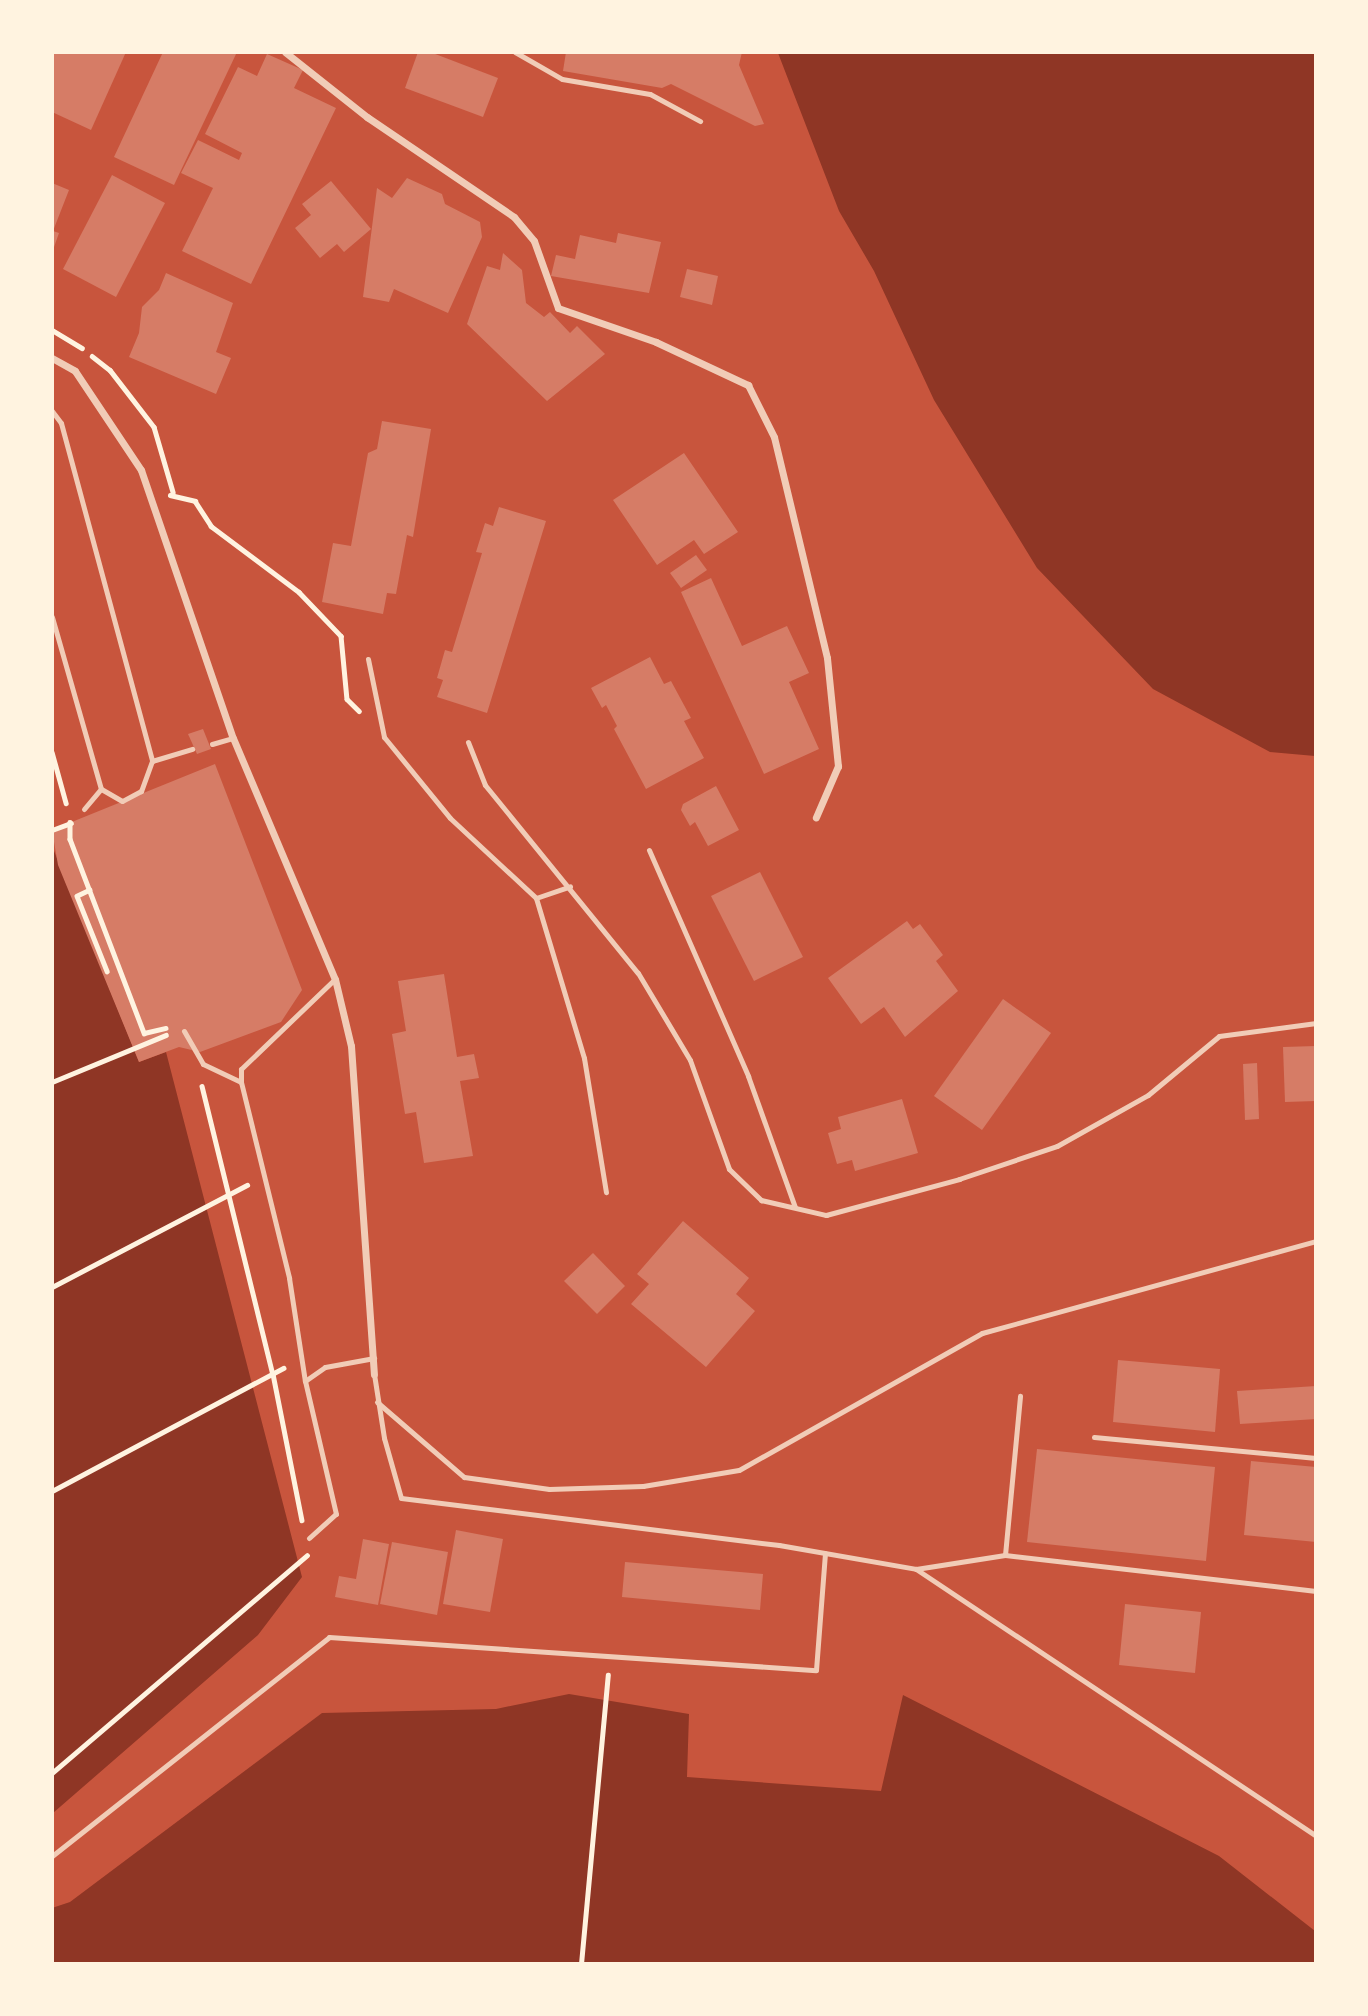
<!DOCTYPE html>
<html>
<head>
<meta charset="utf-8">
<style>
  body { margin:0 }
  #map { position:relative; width:1368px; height:2016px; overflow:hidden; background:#c8553d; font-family:"IBM Plex Sans",sans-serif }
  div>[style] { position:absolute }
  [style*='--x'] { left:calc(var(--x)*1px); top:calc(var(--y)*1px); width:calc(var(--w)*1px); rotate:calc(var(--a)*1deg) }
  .water>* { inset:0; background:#8f3625 }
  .building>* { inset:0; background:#d67c66 }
  .path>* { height:4.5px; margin:-2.25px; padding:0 2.25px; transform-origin:2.25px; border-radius:2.25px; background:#fff3e0 }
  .service>* { height:5px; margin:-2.5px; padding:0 2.5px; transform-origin:2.5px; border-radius:2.5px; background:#f1ccb7 }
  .minor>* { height:7px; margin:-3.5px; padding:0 3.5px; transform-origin:3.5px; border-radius:3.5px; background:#f1ccb7 }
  span { translate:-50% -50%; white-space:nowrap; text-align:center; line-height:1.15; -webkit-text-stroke:5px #fff3e0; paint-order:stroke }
  .frame { position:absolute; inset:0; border:54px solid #fff3e0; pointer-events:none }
</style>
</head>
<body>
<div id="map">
  <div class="water">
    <div style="clip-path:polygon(778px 53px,1315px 53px,1315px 756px,1270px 752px,1153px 689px,1037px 568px,934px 400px,874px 271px,839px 211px)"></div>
    <div style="clip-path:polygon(52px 846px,139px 1062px,166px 1052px,302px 1577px,258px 1635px,53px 1813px)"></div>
    <div style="clip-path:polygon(569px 1694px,689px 1714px,687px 1777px,881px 1791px,903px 1695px,1219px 1856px,1315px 1931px,1316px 1963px,53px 1964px,52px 1908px,70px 1902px,322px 1713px,496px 1709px)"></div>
  </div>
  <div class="building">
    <div style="clip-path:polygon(52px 52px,126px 52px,91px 130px,52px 112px)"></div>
    <div style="clip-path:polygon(163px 52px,237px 52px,174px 185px,114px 157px)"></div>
    <div style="clip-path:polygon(418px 52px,430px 52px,498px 78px,483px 117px,405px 88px)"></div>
    <div style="clip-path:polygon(566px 52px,742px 52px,739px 65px,764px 124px,755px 126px,671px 84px,662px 88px,563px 71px)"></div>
    <div style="clip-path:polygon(267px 54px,303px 70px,294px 88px,336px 108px,251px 284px,182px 251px,213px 188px,181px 173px,198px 140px,239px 160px,242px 153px,205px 134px,238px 67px,257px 76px)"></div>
    <div style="clip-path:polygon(112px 175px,165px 203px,116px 297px,63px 269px)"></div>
    <div style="clip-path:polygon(407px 178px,442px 194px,445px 204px,480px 222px,482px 237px,448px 313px,394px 289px,389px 302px,363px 297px,377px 188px,392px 198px)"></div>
    <div style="clip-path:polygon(331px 181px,371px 229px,344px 252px,337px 244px,320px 258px,295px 228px,311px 215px,302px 204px)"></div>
    <div style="clip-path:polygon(52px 183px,69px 190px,53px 231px,59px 233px,53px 250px)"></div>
    <div style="clip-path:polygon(618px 233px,661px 242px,649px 293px,551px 276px,556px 255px,575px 259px,580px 235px,616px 243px)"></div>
    <div style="clip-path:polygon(503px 253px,522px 270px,526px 303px,544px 317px,550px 312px,570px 333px,577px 326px,605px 354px,547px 401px,467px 324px,487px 266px,500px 270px)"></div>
    <div style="clip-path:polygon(687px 269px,718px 276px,712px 305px,680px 297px)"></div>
    <div style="clip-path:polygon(166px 273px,233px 303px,216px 352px,231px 358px,216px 394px,129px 357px,139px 333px,142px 307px,159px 290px)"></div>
    <div style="clip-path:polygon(382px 421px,431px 429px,413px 537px,407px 535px,396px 594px,387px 593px,383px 614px,322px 602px,333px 543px,351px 546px,368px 453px,377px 449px)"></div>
    <div style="clip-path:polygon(684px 453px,738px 532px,704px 554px,694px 540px,657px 565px,613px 500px)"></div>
    <div style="clip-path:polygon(499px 507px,546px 521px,487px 713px,437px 697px,443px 680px,437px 678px,445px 650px,452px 652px,482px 553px,476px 552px,485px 523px,493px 526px)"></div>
    <div style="clip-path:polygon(696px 555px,707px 570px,681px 588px,670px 573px)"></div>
    <div style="clip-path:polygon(711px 578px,742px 646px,787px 626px,809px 673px,789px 682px,819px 749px,764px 774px,681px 592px)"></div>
    <div style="clip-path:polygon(650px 657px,664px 684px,671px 681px,691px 718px,684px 721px,704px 758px,646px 789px,614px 729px,617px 726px,606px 705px,602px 708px,591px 688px)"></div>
    <div style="clip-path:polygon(203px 729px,211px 749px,197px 754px,188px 734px)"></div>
    <div style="clip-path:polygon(215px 764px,302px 990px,281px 1022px,200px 1052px,179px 1047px,139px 1062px,58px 865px,52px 830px)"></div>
    <div style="clip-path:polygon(716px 786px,739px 830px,708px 846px,695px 822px,690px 826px,681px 810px,683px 804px)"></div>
    <div style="clip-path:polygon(760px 872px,803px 957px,754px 981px,711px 896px)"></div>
    <div style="clip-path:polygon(907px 921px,913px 929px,920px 924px,943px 955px,936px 961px,958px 991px,905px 1037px,884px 1007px,861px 1024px,828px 978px)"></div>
    <div style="clip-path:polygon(444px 974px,457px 1057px,474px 1054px,479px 1078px,460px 1081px,473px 1156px,424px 1163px,416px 1112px,405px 1114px,392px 1034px,406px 1031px,398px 981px)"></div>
    <div style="clip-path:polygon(1003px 999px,1051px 1033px,982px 1130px,934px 1096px)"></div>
    <div style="clip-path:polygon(1316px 1046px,1316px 1101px,1285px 1102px,1283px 1047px)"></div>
    <div style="clip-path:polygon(1257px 1063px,1259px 1119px,1245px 1120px,1243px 1064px)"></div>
    <div style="clip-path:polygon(902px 1099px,918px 1153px,855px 1171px,852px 1160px,837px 1164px,828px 1133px,841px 1129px,838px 1117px)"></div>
    <div style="clip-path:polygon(683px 1221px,749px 1278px,736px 1294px,755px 1311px,706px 1367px,631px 1304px,649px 1284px,637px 1274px)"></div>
    <div style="clip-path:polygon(593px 1253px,625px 1286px,597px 1314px,564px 1281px)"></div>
    <div style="clip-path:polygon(1118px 1360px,1220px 1369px,1215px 1432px,1113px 1422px)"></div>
    <div style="clip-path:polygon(1316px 1386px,1316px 1419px,1240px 1424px,1237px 1391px)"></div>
    <div style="clip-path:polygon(1037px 1449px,1215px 1467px,1206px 1561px,1027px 1542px)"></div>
    <div style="clip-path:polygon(1251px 1461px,1316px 1467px,1316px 1542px,1244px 1535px)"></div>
    <div style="clip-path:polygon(456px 1530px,503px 1539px,490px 1612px,443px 1604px)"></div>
    <div style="clip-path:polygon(363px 1539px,389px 1544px,378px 1605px,335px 1597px,339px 1576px,356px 1579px)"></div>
    <div style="clip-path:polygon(392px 1542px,448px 1552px,437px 1615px,380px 1604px)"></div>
    <div style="clip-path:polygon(625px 1562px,763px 1574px,760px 1610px,622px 1597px)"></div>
    <div style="clip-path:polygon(1125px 1604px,1201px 1612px,1195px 1673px,1119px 1665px)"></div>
  </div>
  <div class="path">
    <div style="--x:52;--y:330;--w:35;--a:31"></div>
    <div style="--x:92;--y:356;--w:23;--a:38"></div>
    <div style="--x:110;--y:370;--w:72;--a:52.3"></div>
    <div style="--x:154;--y:427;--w:68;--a:73.7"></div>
    <div style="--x:170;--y:495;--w:26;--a:13"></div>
    <div style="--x:195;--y:501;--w:30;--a:57"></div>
    <div style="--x:211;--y:526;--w:110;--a:36.9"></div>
    <div style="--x:299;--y:592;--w:61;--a:46.3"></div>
    <div style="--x:341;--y:636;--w:63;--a:84.6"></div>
    <div style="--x:347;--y:699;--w:17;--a:45"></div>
    <div style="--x:52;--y:752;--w:53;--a:74.6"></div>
    <div style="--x:70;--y:822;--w:17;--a:90"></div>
    <div style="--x:70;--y:839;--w:208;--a:69.1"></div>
    <div style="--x:144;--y:1033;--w:22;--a:-13"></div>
    <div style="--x:52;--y:830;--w:20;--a:-20"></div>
    <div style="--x:90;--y:890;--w:14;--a:155"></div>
    <div style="--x:77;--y:896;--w:81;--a:68.2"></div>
    <div style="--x:52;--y:1082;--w:123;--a:-22.4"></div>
    <div style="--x:202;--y:1086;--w:297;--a:76.2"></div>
    <div style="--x:273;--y:1374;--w:149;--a:78.8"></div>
    <div style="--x:52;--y:1287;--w:220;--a:-27.6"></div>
    <div style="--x:52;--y:1491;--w:262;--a:-28"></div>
    <div style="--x:52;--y:1773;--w:335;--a:-40.5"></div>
    <div style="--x:581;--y:1964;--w:290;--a:-84.7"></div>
  </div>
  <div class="service">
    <div style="--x:515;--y:52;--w:54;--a:29.9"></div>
    <div style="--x:562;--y:79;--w:89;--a:9.7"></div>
    <div style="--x:650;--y:94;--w:57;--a:28.4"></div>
    <div style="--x:52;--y:411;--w:15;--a:53"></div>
    <div style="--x:61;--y:423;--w:350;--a:74.9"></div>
    <div style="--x:152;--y:761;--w:32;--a:110"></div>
    <div style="--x:141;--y:791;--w:21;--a:152"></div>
    <div style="--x:122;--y:801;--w:24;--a:-150"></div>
    <div style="--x:101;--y:789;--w:179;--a:-105.9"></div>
    <div style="--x:368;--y:659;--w:80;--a:78.4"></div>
    <div style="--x:384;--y:737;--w:104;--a:50.8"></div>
    <div style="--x:450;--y:818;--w:117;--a:42.9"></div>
    <div style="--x:536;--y:898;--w:167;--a:73.3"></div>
    <div style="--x:584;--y:1058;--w:136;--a:80.7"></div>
    <div style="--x:468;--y:742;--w:46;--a:68.4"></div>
    <div style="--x:485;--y:785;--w:242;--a:50.9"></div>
    <div style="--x:638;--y:973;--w:101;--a:59.1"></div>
    <div style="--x:690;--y:1060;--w:116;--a:70.3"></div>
    <div style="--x:729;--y:1169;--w:45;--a:44.1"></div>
    <div style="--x:761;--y:1200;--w:67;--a:13"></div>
    <div style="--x:826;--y:1215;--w:138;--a:-15.1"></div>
    <div style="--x:959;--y:1179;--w:103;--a:-18.6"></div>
    <div style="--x:1057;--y:1146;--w:104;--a:-29.3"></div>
    <div style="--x:1148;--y:1095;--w:92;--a:-39.7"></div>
    <div style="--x:1219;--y:1036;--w:98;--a:-7.6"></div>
    <div style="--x:212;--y:744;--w:22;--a:-16"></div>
    <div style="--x:152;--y:761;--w:42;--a:-16.7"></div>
    <div style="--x:84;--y:809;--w:26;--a:-50"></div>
    <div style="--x:649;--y:850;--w:247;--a:66.3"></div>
    <div style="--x:748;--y:1076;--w:139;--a:70.3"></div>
    <div style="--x:536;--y:898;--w:36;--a:-19"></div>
    <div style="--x:184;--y:1031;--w:38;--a:60"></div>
    <div style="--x:203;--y:1064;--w:42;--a:25.3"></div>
    <div style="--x:241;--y:1082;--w:202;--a:76.2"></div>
    <div style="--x:289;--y:1278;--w:104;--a:81.2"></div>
    <div style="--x:241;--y:1082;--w:13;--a:-90"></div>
    <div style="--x:241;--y:1069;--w:130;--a:-43.8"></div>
    <div style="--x:374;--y:1374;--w:65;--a:81.1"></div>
    <div style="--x:384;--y:1438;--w:62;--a:74.2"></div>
    <div style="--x:401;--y:1498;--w:381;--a:7.1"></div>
    <div style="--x:779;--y:1545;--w:139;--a:9.9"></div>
    <div style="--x:916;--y:1569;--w:481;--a:33.7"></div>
    <div style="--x:377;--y:1402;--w:115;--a:40.8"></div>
    <div style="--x:464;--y:1477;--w:86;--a:8"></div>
    <div style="--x:549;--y:1489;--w:94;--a:-1.8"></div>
    <div style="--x:643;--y:1486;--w:97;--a:-9.5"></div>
    <div style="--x:739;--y:1470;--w:279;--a:-29.4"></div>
    <div style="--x:982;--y:1333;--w:346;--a:-15.4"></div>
    <div style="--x:1094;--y:1437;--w:223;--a:5.4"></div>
    <div style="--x:309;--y:1538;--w:36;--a:-42"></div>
    <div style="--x:336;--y:1514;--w:137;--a:-103.1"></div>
    <div style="--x:305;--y:1381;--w:24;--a:-35"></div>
    <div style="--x:325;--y:1367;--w:50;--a:-10.4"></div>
    <div style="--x:1005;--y:1555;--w:160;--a:-84.6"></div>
    <div style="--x:916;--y:1569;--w:90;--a:-8.9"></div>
    <div style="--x:1005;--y:1555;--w:313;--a:6.6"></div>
    <div style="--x:52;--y:1856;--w:353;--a:-38.3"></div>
    <div style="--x:329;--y:1637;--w:488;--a:3.9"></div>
    <div style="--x:816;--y:1670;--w:117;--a:-85.6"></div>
  </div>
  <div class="minor">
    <div style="--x:285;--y:52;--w:105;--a:38.4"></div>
    <div style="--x:367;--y:117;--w:178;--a:34.2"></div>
    <div style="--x:514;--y:217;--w:31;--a:50"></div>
    <div style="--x:534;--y:241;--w:71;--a:70.3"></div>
    <div style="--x:558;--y:308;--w:104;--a:19.1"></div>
    <div style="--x:656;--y:342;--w:102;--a:25.1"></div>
    <div style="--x:748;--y:385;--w:58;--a:63.4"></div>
    <div style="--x:774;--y:437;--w:227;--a:76.5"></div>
    <div style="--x:827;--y:658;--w:109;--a:84.2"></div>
    <div style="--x:838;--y:766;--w:56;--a:113.3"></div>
    <div style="--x:52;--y:358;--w:26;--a:29"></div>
    <div style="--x:75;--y:371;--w:119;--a:56.3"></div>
    <div style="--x:141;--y:470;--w:283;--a:71.1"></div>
    <div style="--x:233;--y:738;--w:262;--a:67.1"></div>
    <div style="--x:335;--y:979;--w:69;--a:76.6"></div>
    <div style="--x:351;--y:1046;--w:329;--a:86"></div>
  </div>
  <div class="frame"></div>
</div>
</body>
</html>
